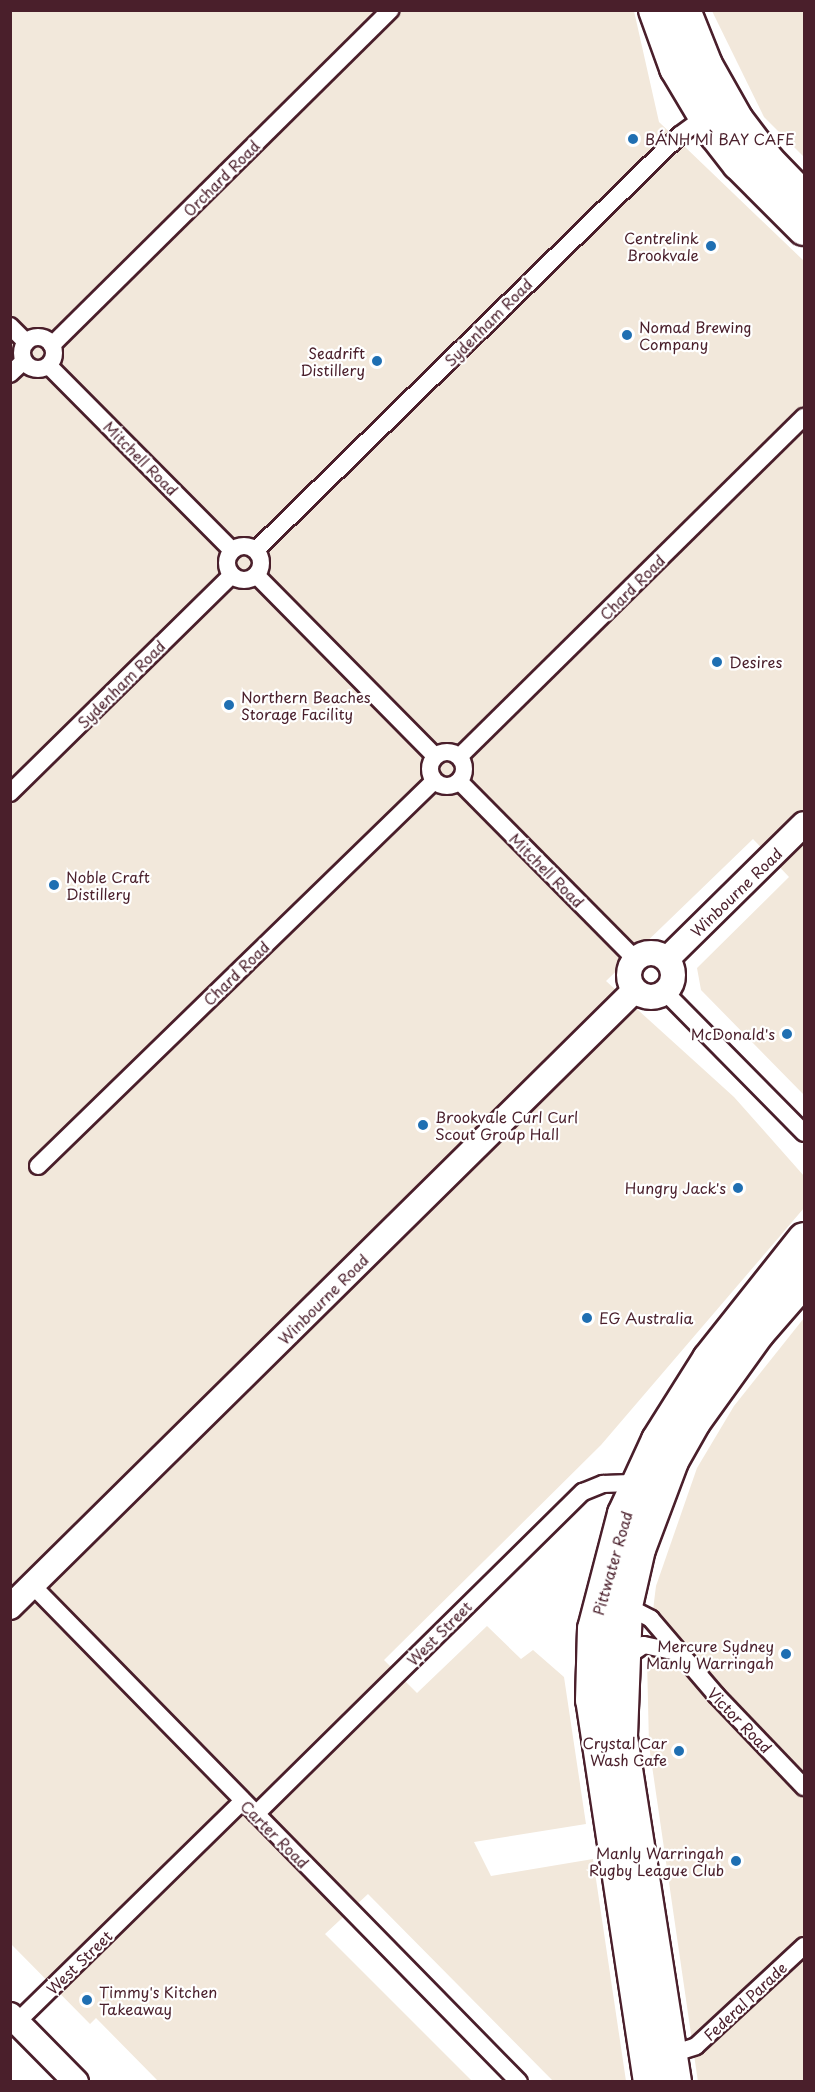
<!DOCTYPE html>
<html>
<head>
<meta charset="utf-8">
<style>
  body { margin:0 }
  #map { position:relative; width:815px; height:2092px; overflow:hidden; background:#fff; font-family:"Playpen Sans",sans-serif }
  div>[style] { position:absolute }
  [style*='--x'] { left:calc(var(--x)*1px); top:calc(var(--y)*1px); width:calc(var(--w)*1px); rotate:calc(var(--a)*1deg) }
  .built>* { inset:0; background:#f2e8db }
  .roads { filter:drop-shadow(2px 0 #4a1f2b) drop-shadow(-2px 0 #4a1f2b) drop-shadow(0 2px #4a1f2b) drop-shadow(0 -2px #4a1f2b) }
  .street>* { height:16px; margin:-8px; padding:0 8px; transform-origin:8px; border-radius:8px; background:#fff }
  .street>.ring { margin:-8px; padding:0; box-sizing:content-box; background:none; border:16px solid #fff; border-radius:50% }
  .secondary>* { height:24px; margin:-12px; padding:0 12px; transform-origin:12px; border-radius:12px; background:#fff }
  .secondary>.ring { margin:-12px; padding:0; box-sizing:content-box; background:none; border:24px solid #fff; border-radius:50% }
  .highway>* { height:32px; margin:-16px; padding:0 16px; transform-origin:16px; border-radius:16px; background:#fff }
  .dots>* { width:16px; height:16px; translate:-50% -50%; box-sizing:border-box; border:3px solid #fff; border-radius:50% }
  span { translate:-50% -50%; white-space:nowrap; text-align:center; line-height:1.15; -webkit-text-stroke:4.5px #fff; paint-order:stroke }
  .poi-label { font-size:15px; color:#4a1f2b }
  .left { translate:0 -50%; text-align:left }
  .right { translate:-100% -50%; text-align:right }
  .street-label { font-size:15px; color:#4a1f2b }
  .frame { position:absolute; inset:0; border:12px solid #4a1f2b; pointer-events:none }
</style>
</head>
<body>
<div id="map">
  <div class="built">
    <div style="clip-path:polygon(10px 11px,634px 11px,659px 122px,804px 261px,804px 1095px,701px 990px,697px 968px,789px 877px,753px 839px,606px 981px,734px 1097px,804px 1176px,804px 1208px,601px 1445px,384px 1660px,417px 1693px,487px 1626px,521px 1659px,533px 1650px,564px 1677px,586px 1824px,474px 1842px,491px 1876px,593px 1859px,626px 2081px,553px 2081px,368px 1894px,325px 1934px,472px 2081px,158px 2081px,96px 2018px,90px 2024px,11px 1944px)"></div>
    <div style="clip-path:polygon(712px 11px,804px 11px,804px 157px,764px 117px)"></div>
    <div style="clip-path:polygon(804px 1318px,804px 2081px,698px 2082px,649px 1745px,647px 1659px,656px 1586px,697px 1468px,734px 1406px)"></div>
  </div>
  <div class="roads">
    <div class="street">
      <div style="--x:10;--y:326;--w:23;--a:45"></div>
      <div class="ring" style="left:22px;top:337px;width:16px;height:16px"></div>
      <div style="--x:52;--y:345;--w:476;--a:-44.7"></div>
      <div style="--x:49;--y:366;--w:260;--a:45.2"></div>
      <div style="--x:10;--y:374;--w:18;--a:-43"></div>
      <div class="ring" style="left:227px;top:546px;width:18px;height:18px"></div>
      <div style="--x:256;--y:550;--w:593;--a:-44.39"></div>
      <div style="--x:680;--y:135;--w:36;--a:-36"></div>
      <div style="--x:256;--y:575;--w:255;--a:45.3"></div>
      <div class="ring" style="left:430px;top:752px;width:18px;height:18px"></div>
      <div style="--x:460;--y:756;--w:483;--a:-44.6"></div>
      <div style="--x:459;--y:781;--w:250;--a:45.3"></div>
      <div style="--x:10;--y:793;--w:311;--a:-44.5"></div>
      <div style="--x:665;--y:992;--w:198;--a:45.4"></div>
      <div style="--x:38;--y:1166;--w:552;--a:-44.19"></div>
      <div style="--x:33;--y:1586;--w:694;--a:45.58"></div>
      <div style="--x:626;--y:1606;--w:28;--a:27"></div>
      <div style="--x:651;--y:1619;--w:101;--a:49.4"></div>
      <div style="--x:717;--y:1696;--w:126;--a:46.3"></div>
      <div style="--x:623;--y:1659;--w:25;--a:-34"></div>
      <div style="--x:644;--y:1645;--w:34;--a:12"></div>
      <div style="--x:256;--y:1814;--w:459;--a:-44.6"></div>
      <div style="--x:583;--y:1492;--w:22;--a:-22"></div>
      <div style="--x:603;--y:1484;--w:34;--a:-2"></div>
      <div style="--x:17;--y:2022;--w:316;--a:-44.4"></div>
      <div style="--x:672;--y:2054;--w:25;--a:-18"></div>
      <div style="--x:696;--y:2046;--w:147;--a:-42.8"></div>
    </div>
    <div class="secondary">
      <div class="ring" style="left:629px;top:953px;width:20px;height:20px"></div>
      <div style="--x:667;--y:959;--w:192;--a:-44.6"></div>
      <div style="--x:10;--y:1607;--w:877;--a:-44.63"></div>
      <div style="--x:10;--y:2015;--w:94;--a:45.4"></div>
    </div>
    <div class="highway">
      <div style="--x:655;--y:10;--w:62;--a:70.1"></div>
      <div style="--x:676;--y:68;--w:78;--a:59.2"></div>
      <div style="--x:716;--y:135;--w:37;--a:52"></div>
      <div style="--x:739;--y:164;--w:92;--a:45"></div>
      <div style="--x:684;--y:10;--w:59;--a:68.2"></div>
      <div style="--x:706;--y:65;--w:63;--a:60.6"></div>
      <div style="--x:737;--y:120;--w:53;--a:52.7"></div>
      <div style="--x:769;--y:162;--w:50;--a:45.8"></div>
      <div style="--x:650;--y:2082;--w:386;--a:-98.6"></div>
      <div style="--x:592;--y:1700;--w:71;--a:-88.4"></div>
      <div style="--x:594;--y:1629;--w:119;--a:-75.4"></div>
      <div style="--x:624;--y:1514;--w:81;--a:-65.3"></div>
      <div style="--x:658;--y:1440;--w:96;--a:-57.8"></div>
      <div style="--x:709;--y:1359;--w:153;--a:-51.6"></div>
      <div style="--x:675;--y:2082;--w:350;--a:-98.9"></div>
      <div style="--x:621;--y:1736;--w:130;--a:-87.8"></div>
      <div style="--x:626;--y:1606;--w:58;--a:-77.2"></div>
      <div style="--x:639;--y:1549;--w:94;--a:-69.4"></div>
      <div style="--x:672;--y:1461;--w:45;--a:-60.6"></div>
      <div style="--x:694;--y:1422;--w:110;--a:-54.3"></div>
      <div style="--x:758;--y:1333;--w:70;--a:-49"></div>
    </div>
  </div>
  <div class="dots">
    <div style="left:633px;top:139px;background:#1f6fb2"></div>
    <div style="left:711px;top:246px;background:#1f6fb2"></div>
    <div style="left:627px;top:335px;background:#1f6fb2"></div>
    <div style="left:377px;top:361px;background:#1f6fb2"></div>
    <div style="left:717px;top:662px;background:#1f6fb2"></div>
    <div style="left:229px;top:705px;background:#1f6fb2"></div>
    <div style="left:54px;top:885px;background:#1f6fb2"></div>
    <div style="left:787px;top:1034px;background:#1f6fb2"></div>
    <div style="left:423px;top:1125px;background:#1f6fb2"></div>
    <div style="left:738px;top:1188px;background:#1f6fb2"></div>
    <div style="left:587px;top:1318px;background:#1f6fb2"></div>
    <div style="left:786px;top:1654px;background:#1f6fb2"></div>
    <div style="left:679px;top:1751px;background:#1f6fb2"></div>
    <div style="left:736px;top:1861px;background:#1f6fb2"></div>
    <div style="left:87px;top:2000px;background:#1f6fb2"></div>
  </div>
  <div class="poi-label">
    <span class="left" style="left:645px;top:139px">BÁNH MÌ BAY CAFE</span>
    <span class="right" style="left:699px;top:246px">Centrelink<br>Brookvale</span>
    <span class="left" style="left:639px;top:335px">Nomad Brewing<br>Company</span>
    <span class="right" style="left:365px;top:361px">Seadrift<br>Distillery</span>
    <span class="left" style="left:729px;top:662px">Desires</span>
    <span class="left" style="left:241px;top:705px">Northern Beaches<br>Storage Facility</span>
    <span class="left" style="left:66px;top:885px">Noble Craft<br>Distillery</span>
    <span class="right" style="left:775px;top:1034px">McDonald's</span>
    <span class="left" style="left:435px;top:1125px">Brookvale Curl Curl<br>Scout Group Hall</span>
    <span class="right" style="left:726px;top:1188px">Hungry Jack's</span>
    <span class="left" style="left:599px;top:1318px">EG Australia</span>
    <span class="right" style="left:774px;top:1654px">Mercure Sydney<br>Manly Warringah</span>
    <span class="right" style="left:667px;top:1751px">Crystal Car<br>Wash Cafe</span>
    <span class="right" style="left:724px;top:1861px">Manly Warringah<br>Rugby League Club</span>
    <span class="left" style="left:99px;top:2000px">Timmy's Kitchen<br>Takeaway</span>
  </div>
  <div class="street-label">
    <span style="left:221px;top:178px;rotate:-45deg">Orchard Road</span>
    <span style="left:488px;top:322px;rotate:-45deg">Sydenham Road</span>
    <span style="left:141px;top:458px;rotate:45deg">Mitchell Road</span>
    <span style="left:632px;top:587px;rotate:-45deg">Chard Road</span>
    <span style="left:121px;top:684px;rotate:-45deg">Sydenham Road</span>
    <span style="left:547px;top:870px;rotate:45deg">Mitchell Road</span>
    <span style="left:736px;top:892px;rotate:-44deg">Winbourne Road</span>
    <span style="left:236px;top:973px;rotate:-44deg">Chard Road</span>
    <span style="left:323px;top:1299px;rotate:-45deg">Winbourne Road</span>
    <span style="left:612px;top:1563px;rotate:-74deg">Pittwater Road</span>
    <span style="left:439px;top:1633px;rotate:-45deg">West Street</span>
    <span style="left:740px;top:1720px;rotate:46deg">Victor Road</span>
    <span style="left:275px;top:1834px;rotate:45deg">Carter Road</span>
    <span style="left:79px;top:1962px;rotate:-44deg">West Street</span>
    <span style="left:745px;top:2001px;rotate:-43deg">Federal Parade</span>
  </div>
  <div class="frame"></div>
</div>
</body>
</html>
